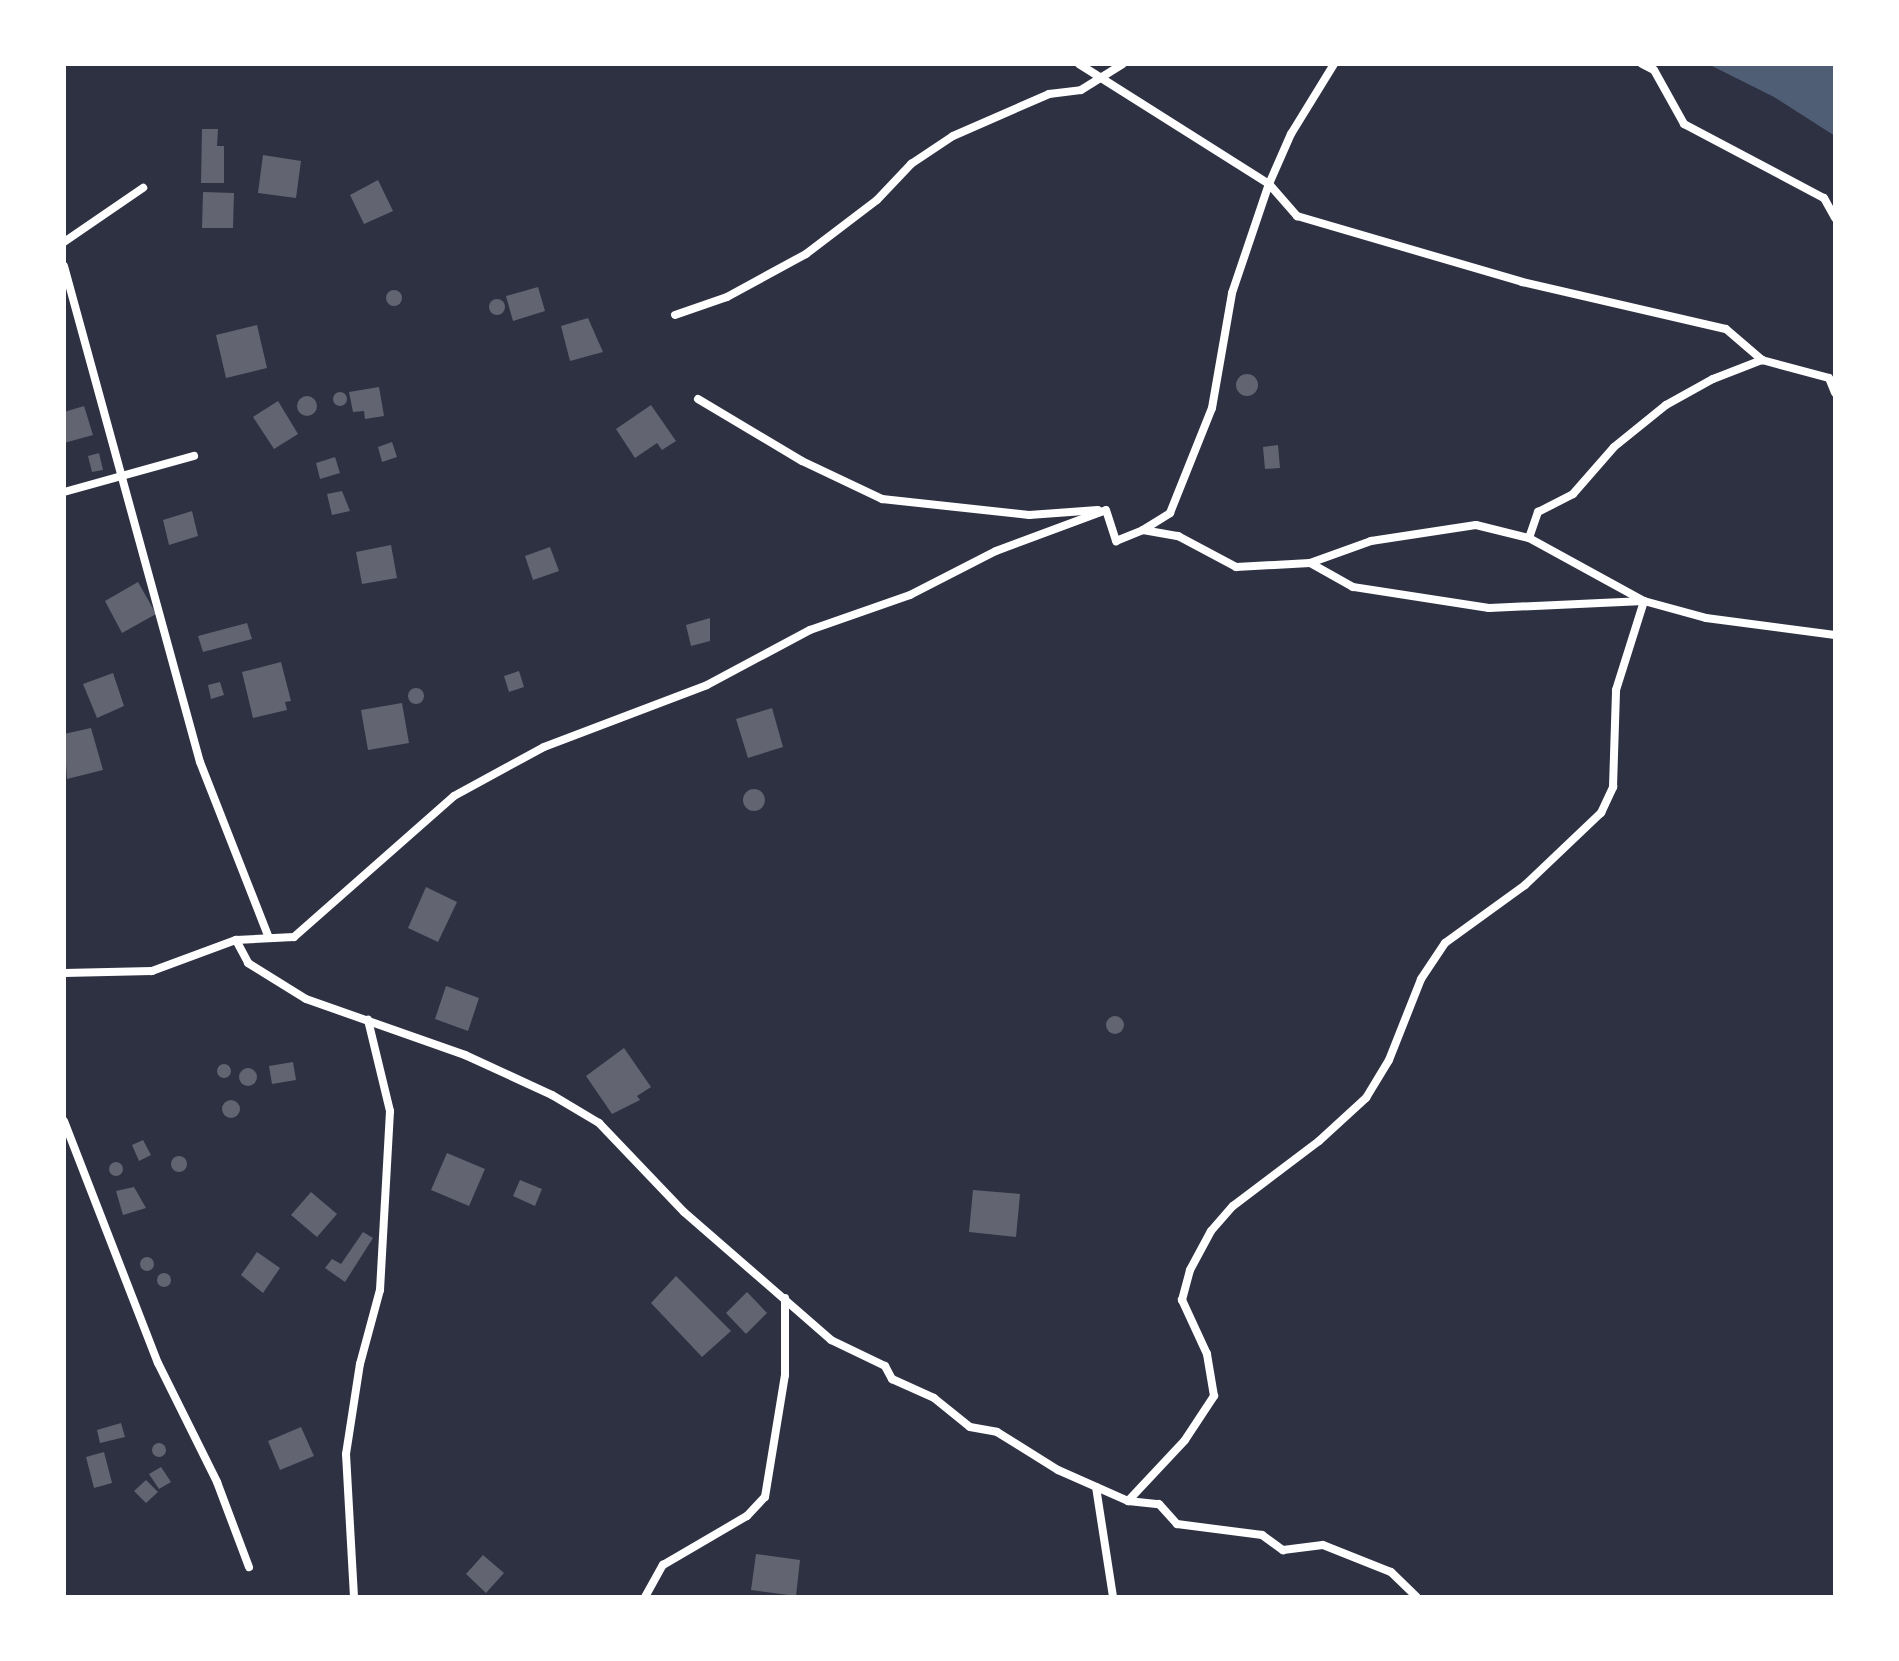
<!DOCTYPE html>
<html>
<head>
<meta charset="utf-8">
<style>
  body { margin:0 }
  #map { position:relative; width:1899px; height:1661px; overflow:hidden; background:#2d3142; font-family:Helvetica,sans-serif }
  div>[style] { position:absolute }
  [style*='--x'] { left:calc(var(--x)*1px); top:calc(var(--y)*1px); width:calc(var(--w)*1px); rotate:calc(var(--a)*1deg) }
  .water>* { inset:0; background:#4f5d75 }
  .building>* { inset:0; background:#626471 }
  .round { border-radius:50% }
  .minor>* { height:8px; margin:-4px; padding:0 4px; transform-origin:4px; border-radius:4px; background:#fff }
  span { translate:-50% -50%; white-space:nowrap; text-align:center; line-height:1.15; -webkit-text-stroke:6px #fff; paint-order:stroke }
  .frame { position:absolute; inset:0; border:66px solid #fff; pointer-events:none }
</style>
</head>
<body>
<div id="map">
  <div class="water">
    <div style="clip-path:polygon(1708px 64px,1835px 64px,1835px 136px,1774px 97px)"></div>
  </div>
  <div class="building">
    <div style="clip-path:polygon(202px 129px,218px 129px,217px 146px,224px 146px,224px 183px,201px 183px)"></div>
    <div style="clip-path:polygon(263px 155px,301px 161px,296px 198px,258px 193px)"></div>
    <div style="clip-path:polygon(378px 180px,393px 211px,364px 224px,350px 195px)"></div>
    <div style="clip-path:polygon(203px 192px,234px 193px,233px 228px,202px 228px)"></div>
    <div style="clip-path:polygon(538px 287px,545px 311px,513px 321px,506px 296px)"></div>
    <div class="round" style="left:386px;top:290px;width:16px;height:16px"></div>
    <div class="round" style="left:489px;top:299px;width:16px;height:16px"></div>
    <div style="clip-path:polygon(588px 318px,603px 352px,570px 361px,561px 326px)"></div>
    <div style="clip-path:polygon(257px 325px,267px 368px,226px 378px,216px 335px)"></div>
    <div class="round" style="left:1236px;top:374px;width:22px;height:22px"></div>
    <div style="clip-path:polygon(379px 387px,384px 416px,365px 419px,364px 411px,353px 412px,349px 392px)"></div>
    <div class="round" style="left:333px;top:392px;width:14px;height:14px"></div>
    <div class="round" style="left:297px;top:396px;width:20px;height:20px"></div>
    <div style="clip-path:polygon(278px 401px,298px 434px,274px 449px,253px 417px)"></div>
    <div style="clip-path:polygon(651px 405px,676px 441px,662px 450px,657px 443px,635px 458px,616px 429px)"></div>
    <div style="clip-path:polygon(84px 406px,93px 435px,64px 443px,64px 412px)"></div>
    <div style="clip-path:polygon(392px 442px,397px 457px,382px 462px,378px 447px)"></div>
    <div style="clip-path:polygon(1278px 445px,1280px 468px,1265px 469px,1263px 447px)"></div>
    <div style="clip-path:polygon(99px 453px,103px 470px,92px 472px,88px 456px)"></div>
    <div style="clip-path:polygon(335px 457px,340px 473px,320px 479px,316px 463px)"></div>
    <div style="clip-path:polygon(342px 491px,350px 511px,332px 515px,327px 494px)"></div>
    <div style="clip-path:polygon(192px 511px,198px 536px,169px 545px,163px 520px)"></div>
    <div style="clip-path:polygon(391px 545px,397px 578px,362px 584px,356px 552px)"></div>
    <div style="clip-path:polygon(550px 547px,559px 571px,533px 580px,525px 556px)"></div>
    <div style="clip-path:polygon(138px 582px,156px 614px,122px 633px,105px 601px)"></div>
    <div style="clip-path:polygon(710px 618px,710px 641px,691px 646px,686px 625px)"></div>
    <div style="clip-path:polygon(247px 623px,252px 639px,203px 652px,198px 636px)"></div>
    <div style="clip-path:polygon(281px 662px,291px 701px,285px 702px,287px 710px,253px 718px,242px 672px)"></div>
    <div style="clip-path:polygon(519px 671px,524px 687px,509px 692px,504px 676px)"></div>
    <div style="clip-path:polygon(113px 673px,124px 706px,97px 718px,83px 684px)"></div>
    <div style="clip-path:polygon(220px 682px,224px 695px,211px 699px,208px 685px)"></div>
    <div class="round" style="left:408px;top:688px;width:16px;height:16px"></div>
    <div style="clip-path:polygon(402px 703px,409px 743px,368px 750px,361px 710px)"></div>
    <div style="clip-path:polygon(772px 708px,783px 747px,748px 758px,736px 719px)"></div>
    <div style="clip-path:polygon(91px 728px,103px 770px,67px 779px,64px 734px)"></div>
    <div class="round" style="left:743px;top:789px;width:22px;height:22px"></div>
    <div style="clip-path:polygon(426px 887px,457px 902px,438px 942px,408px 928px)"></div>
    <div style="clip-path:polygon(446px 986px,479px 998px,468px 1031px,435px 1019px)"></div>
    <div class="round" style="left:1106px;top:1016px;width:18px;height:18px"></div>
    <div style="clip-path:polygon(624px 1048px,651px 1087px,637px 1096px,640px 1100px,612px 1114px,586px 1076px)"></div>
    <div style="clip-path:polygon(293px 1062px,296px 1080px,272px 1084px,269px 1066px)"></div>
    <div class="round" style="left:217px;top:1064px;width:14px;height:14px"></div>
    <div class="round" style="left:239px;top:1068px;width:18px;height:18px"></div>
    <div class="round" style="left:222px;top:1100px;width:18px;height:18px"></div>
    <div style="clip-path:polygon(143px 1140px,151px 1155px,139px 1161px,132px 1145px)"></div>
    <div style="clip-path:polygon(447px 1153px,485px 1169px,469px 1206px,431px 1190px)"></div>
    <div class="round" style="left:171px;top:1156px;width:16px;height:16px"></div>
    <div class="round" style="left:109px;top:1162px;width:14px;height:14px"></div>
    <div style="clip-path:polygon(520px 1180px,542px 1189px,535px 1206px,513px 1196px)"></div>
    <div style="clip-path:polygon(134px 1187px,146px 1208px,123px 1215px,116px 1191px)"></div>
    <div style="clip-path:polygon(973px 1190px,1020px 1194px,1016px 1237px,969px 1232px)"></div>
    <div style="clip-path:polygon(311px 1192px,337px 1214px,317px 1237px,291px 1215px)"></div>
    <div style="clip-path:polygon(363px 1232px,373px 1238px,345px 1282px,325px 1268px,332px 1259px,341px 1264px)"></div>
    <div style="clip-path:polygon(257px 1252px,280px 1268px,263px 1293px,241px 1275px)"></div>
    <div class="round" style="left:140px;top:1257px;width:14px;height:14px"></div>
    <div class="round" style="left:157px;top:1273px;width:14px;height:14px"></div>
    <div style="clip-path:polygon(676px 1276px,731px 1331px,702px 1357px,651px 1303px)"></div>
    <div style="clip-path:polygon(747px 1292px,767px 1313px,746px 1334px,726px 1313px)"></div>
    <div style="clip-path:polygon(121px 1423px,125px 1437px,100px 1443px,97px 1430px)"></div>
    <div style="clip-path:polygon(301px 1427px,314px 1456px,280px 1470px,268px 1441px)"></div>
    <div class="round" style="left:152px;top:1443px;width:14px;height:14px"></div>
    <div style="clip-path:polygon(104px 1452px,112px 1483px,94px 1488px,86px 1457px)"></div>
    <div style="clip-path:polygon(161px 1467px,171px 1482px,159px 1489px,149px 1474px)"></div>
    <div style="clip-path:polygon(146px 1480px,158px 1492px,146px 1503px,134px 1491px)"></div>
    <div style="clip-path:polygon(756px 1554px,800px 1560px,796px 1596px,751px 1590px)"></div>
    <div style="clip-path:polygon(483px 1555px,504px 1573px,486px 1593px,466px 1574px)"></div>
  </div>
  <div class="minor">
    <div style="--x:1079;--y:64;--w:225;--a:32.3"></div>
    <div style="--x:1269;--y:184;--w:43;--a:48.8"></div>
    <div style="--x:1297;--y:216;--w:234;--a:16.3"></div>
    <div style="--x:1522;--y:282;--w:209;--a:13"></div>
    <div style="--x:1726;--y:329;--w:48;--a:40.7"></div>
    <div style="--x:1642;--y:64;--w:13;--a:27"></div>
    <div style="--x:1654;--y:70;--w:62;--a:60.9"></div>
    <div style="--x:1684;--y:124;--w:158;--a:27.9"></div>
    <div style="--x:1824;--y:198;--w:23;--a:61"></div>
    <div style="--x:64;--y:242;--w:96;--a:-34.4"></div>
    <div style="--x:64;--y:266;--w:514;--a:74.67"></div>
    <div style="--x:200;--y:762;--w:189;--a:68.6"></div>
    <div style="--x:675;--y:315;--w:55;--a:-19.1"></div>
    <div style="--x:727;--y:297;--w:90;--a:-28.6"></div>
    <div style="--x:806;--y:254;--w:89;--a:-37.3"></div>
    <div style="--x:877;--y:200;--w:50;--a:-46.6"></div>
    <div style="--x:911;--y:164;--w:50;--a:-33.7"></div>
    <div style="--x:953;--y:136;--w:105;--a:-23.6"></div>
    <div style="--x:1049;--y:94;--w:32;--a:-7"></div>
    <div style="--x:1081;--y:90;--w:49;--a:-31.8"></div>
    <div style="--x:698;--y:399;--w:121;--a:30.8"></div>
    <div style="--x:802;--y:461;--w:89;--a:25.4"></div>
    <div style="--x:882;--y:499;--w:148;--a:6.2"></div>
    <div style="--x:1029;--y:515;--w:69;--a:-4.1"></div>
    <div style="--x:64;--y:492;--w:135;--a:-15.5"></div>
    <div style="--x:1143;--y:530;--w:32;--a:-32"></div>
    <div style="--x:1170;--y:513;--w:113;--a:-68.2"></div>
    <div style="--x:1212;--y:408;--w:117;--a:-80.1"></div>
    <div style="--x:1232;--y:293;--w:115;--a:-71.3"></div>
    <div style="--x:1269;--y:184;--w:55;--a:-66.3"></div>
    <div style="--x:1291;--y:134;--w:82;--a:-58.4"></div>
    <div style="--x:1529;--y:538;--w:28;--a:-71"></div>
    <div style="--x:1538;--y:512;--w:39;--a:-27"></div>
    <div style="--x:1573;--y:494;--w:62;--a:-48.9"></div>
    <div style="--x:1614;--y:447;--w:67;--a:-38.9"></div>
    <div style="--x:1666;--y:405;--w:54;--a:-29"></div>
    <div style="--x:1713;--y:379;--w:53;--a:-21.2"></div>
    <div style="--x:1762;--y:360;--w:69;--a:15"></div>
    <div style="--x:1829;--y:378;--w:16;--a:68"></div>
    <div style="--x:236;--y:940;--w:26;--a:62"></div>
    <div style="--x:248;--y:963;--w:68;--a:31.8"></div>
    <div style="--x:306;--y:999;--w:169;--a:19.4"></div>
    <div style="--x:465;--y:1055;--w:96;--a:24.7"></div>
    <div style="--x:552;--y:1095;--w:55;--a:30.8"></div>
    <div style="--x:599;--y:1123;--w:123;--a:46.3"></div>
    <div style="--x:684;--y:1212;--w:195;--a:41"></div>
    <div style="--x:831;--y:1340;--w:60;--a:25.7"></div>
    <div style="--x:885;--y:1366;--w:15;--a:62"></div>
    <div style="--x:892;--y:1379;--w:46;--a:24.3"></div>
    <div style="--x:934;--y:1398;--w:46;--a:38.9"></div>
    <div style="--x:970;--y:1427;--w:27;--a:10"></div>
    <div style="--x:997;--y:1432;--w:72;--a:31.9"></div>
    <div style="--x:1058;--y:1470;--w:77;--a:23.9"></div>
    <div style="--x:1128;--y:1501;--w:31;--a:6"></div>
    <div style="--x:1159;--y:1504;--w:27;--a:48"></div>
    <div style="--x:1177;--y:1524;--w:86;--a:7.4"></div>
    <div style="--x:1262;--y:1535;--w:26;--a:36"></div>
    <div style="--x:1283;--y:1550;--w:40;--a:-7.1"></div>
    <div style="--x:1323;--y:1545;--w:73;--a:21.7"></div>
    <div style="--x:1391;--y:1572;--w:36;--a:44"></div>
    <div style="--x:64;--y:973;--w:88;--a:-1.3"></div>
    <div style="--x:152;--y:971;--w:90;--a:-20.3"></div>
    <div style="--x:236;--y:940;--w:58;--a:-3"></div>
    <div style="--x:294;--y:937;--w:213;--a:-41.4"></div>
    <div style="--x:454;--y:796;--w:102;--a:-28.6"></div>
    <div style="--x:544;--y:747;--w:174;--a:-20.8"></div>
    <div style="--x:707;--y:685;--w:117;--a:-28.1"></div>
    <div style="--x:810;--y:630;--w:106;--a:-19.3"></div>
    <div style="--x:910;--y:595;--w:97;--a:-27.1"></div>
    <div style="--x:996;--y:551;--w:117;--a:-20.4"></div>
    <div style="--x:1106;--y:510;--w:33;--a:72"></div>
    <div style="--x:1116;--y:541;--w:29;--a:-22"></div>
    <div style="--x:1143;--y:530;--w:36;--a:10"></div>
    <div style="--x:1178;--y:536;--w:66;--a:28.1"></div>
    <div style="--x:1236;--y:567;--w:74;--a:-3.1"></div>
    <div style="--x:1310;--y:563;--w:65;--a:-19.8"></div>
    <div style="--x:1371;--y:541;--w:106;--a:-8.7"></div>
    <div style="--x:1476;--y:525;--w:55;--a:13.8"></div>
    <div style="--x:1529;--y:538;--w:131;--a:28.7"></div>
    <div style="--x:1644;--y:601;--w:64;--a:15.3"></div>
    <div style="--x:1706;--y:618;--w:130;--a:7.5"></div>
    <div style="--x:64;--y:1121;--w:260;--a:68.8"></div>
    <div style="--x:158;--y:1363;--w:133;--a:63.6"></div>
    <div style="--x:217;--y:1482;--w:91;--a:69.4"></div>
    <div style="--x:1096;--y:1487;--w:111;--a:81.2"></div>
    <div style="--x:1128;--y:1501;--w:83;--a:-46.9"></div>
    <div style="--x:1185;--y:1440;--w:53;--a:-56.6"></div>
    <div style="--x:1214;--y:1396;--w:43;--a:-99.5"></div>
    <div style="--x:1207;--y:1354;--w:60;--a:-114.8"></div>
    <div style="--x:1182;--y:1300;--w:31;--a:-75"></div>
    <div style="--x:1190;--y:1270;--w:44;--a:-61.7"></div>
    <div style="--x:1211;--y:1231;--w:33;--a:-49"></div>
    <div style="--x:1233;--y:1206;--w:108;--a:-37.1"></div>
    <div style="--x:1319;--y:1141;--w:64;--a:-42.5"></div>
    <div style="--x:1366;--y:1098;--w:44;--a:-58.8"></div>
    <div style="--x:1389;--y:1060;--w:87;--a:-68.4"></div>
    <div style="--x:1421;--y:979;--w:43;--a:-56.3"></div>
    <div style="--x:1445;--y:943;--w:99;--a:-35.9"></div>
    <div style="--x:1525;--y:885;--w:105;--a:-43.5"></div>
    <div style="--x:1601;--y:813;--w:29;--a:-65"></div>
    <div style="--x:1613;--y:787;--w:97;--a:-88.2"></div>
    <div style="--x:1616;--y:690;--w:93;--a:-72.5"></div>
    <div style="--x:1644;--y:601;--w:155;--a:177.4"></div>
    <div style="--x:1489;--y:608;--w:138;--a:-171.2"></div>
    <div style="--x:1353;--y:587;--w:49;--a:-150.8"></div>
    <div style="--x:354;--y:1597;--w:143;--a:-93.2"></div>
    <div style="--x:346;--y:1454;--w:91;--a:-81.2"></div>
    <div style="--x:360;--y:1364;--w:77;--a:-74.9"></div>
    <div style="--x:380;--y:1290;--w:179;--a:-86.8"></div>
    <div style="--x:390;--y:1111;--w:94;--a:-103.6"></div>
    <div style="--x:645;--y:1597;--w:37;--a:-61"></div>
    <div style="--x:663;--y:1565;--w:97;--a:-30.3"></div>
    <div style="--x:747;--y:1516;--w:26;--a:-47"></div>
    <div style="--x:765;--y:1497;--w:124;--a:-80.7"></div>
    <div style="--x:785;--y:1375;--w:77;--a:-90"></div>
  </div>
  <div class="frame"></div>
</div>
</body>
</html>
